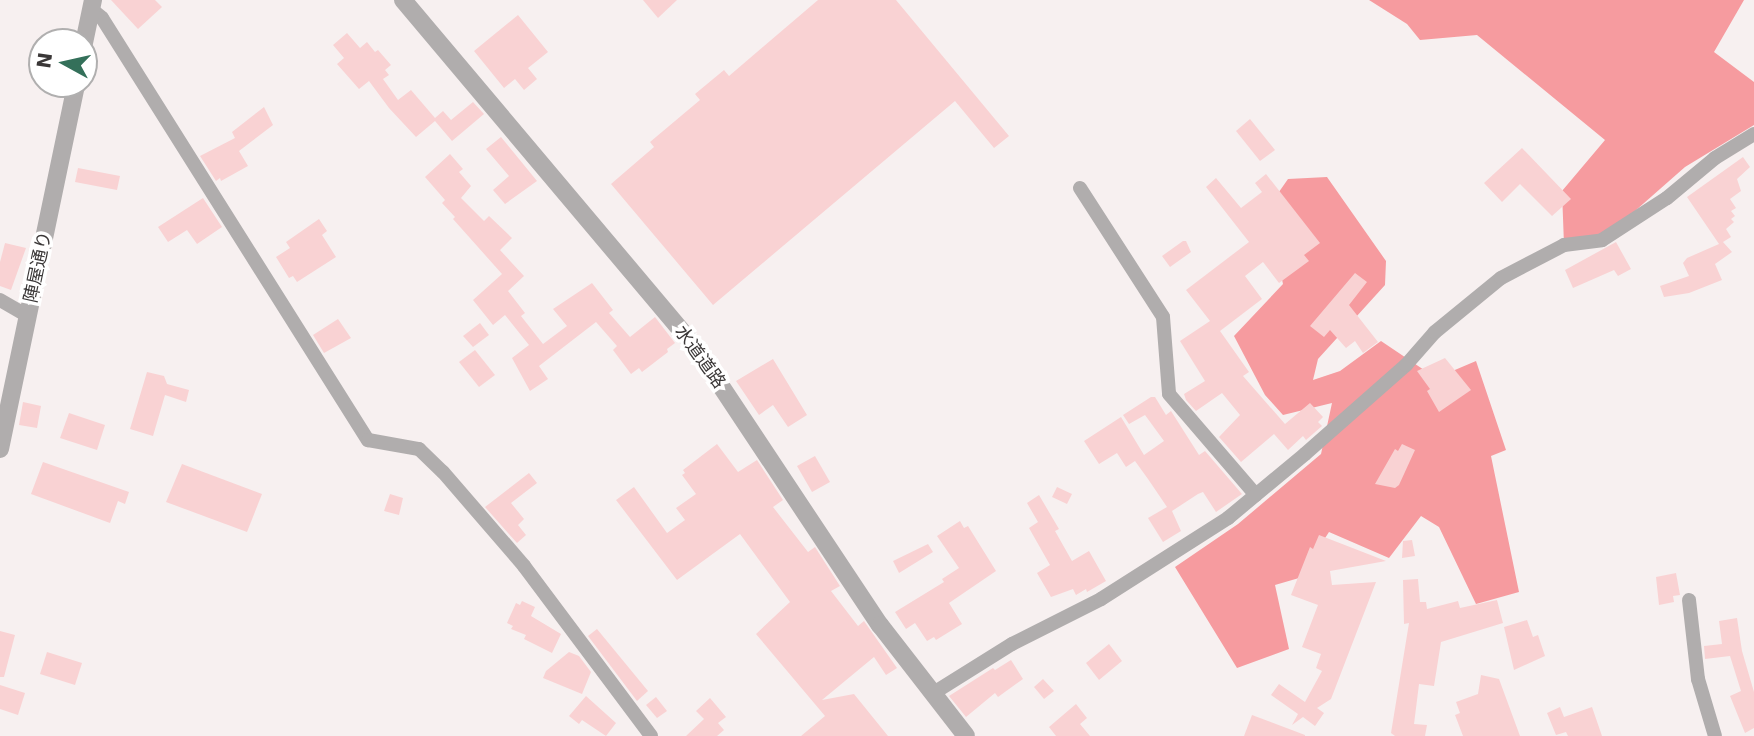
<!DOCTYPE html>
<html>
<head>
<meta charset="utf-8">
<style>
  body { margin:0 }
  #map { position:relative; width:1754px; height:736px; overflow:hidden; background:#f7f0f0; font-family:"DejaVu Sans","Noto Sans JP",sans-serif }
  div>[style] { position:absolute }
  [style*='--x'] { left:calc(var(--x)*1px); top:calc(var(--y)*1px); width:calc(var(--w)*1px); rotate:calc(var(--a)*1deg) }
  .forest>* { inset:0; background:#f69b9f }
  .building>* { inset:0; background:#f9d2d3 }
  .minor>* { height:14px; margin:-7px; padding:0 7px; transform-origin:7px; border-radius:7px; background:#b0adad }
  .tertiary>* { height:18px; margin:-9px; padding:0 9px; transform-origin:9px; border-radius:9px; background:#b0adad }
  span { translate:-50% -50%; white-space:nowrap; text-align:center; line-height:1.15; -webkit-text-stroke:7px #fff; paint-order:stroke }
  .street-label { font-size:18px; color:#3a3737 }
  .north { position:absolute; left:28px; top:28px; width:70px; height:70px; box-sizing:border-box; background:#fff; border:2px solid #b0afaf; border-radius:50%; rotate:278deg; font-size:19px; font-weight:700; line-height:28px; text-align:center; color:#3a3737 }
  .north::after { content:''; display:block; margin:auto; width:24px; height:32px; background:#34705a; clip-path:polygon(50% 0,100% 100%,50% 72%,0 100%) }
</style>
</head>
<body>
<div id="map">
  <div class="forest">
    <div style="clip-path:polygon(1369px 0,1744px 0,1714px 52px,1754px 82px,1754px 125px,1685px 167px,1602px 240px,1564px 245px,1562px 191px,1605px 140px,1477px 35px,1420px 40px,1407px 24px)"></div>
    <div style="clip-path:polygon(1327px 177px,1386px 261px,1385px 285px,1318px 359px,1313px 380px,1340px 371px,1381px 341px,1436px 378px,1476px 361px,1506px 450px,1491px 456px,1519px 592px,1476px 604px,1439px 527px,1421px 516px,1389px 558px,1329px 532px,1299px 578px,1275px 585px,1289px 649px,1237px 668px,1175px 567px,1238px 524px,1321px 454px,1332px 403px,1283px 415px,1265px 395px,1234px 336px,1283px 284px,1267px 209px,1288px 179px)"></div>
  </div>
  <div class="building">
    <div style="clip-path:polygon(111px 0,155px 0,162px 7px,138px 29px)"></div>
    <div style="clip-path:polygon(643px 0,677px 0,658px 18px)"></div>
    <div style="clip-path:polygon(818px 0,896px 0,1009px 136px,994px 148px,955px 101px,713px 305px,611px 184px,654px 147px,650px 142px,700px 100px,695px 94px,724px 70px,729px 76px)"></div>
    <div style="clip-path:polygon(518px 15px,548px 52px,528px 68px,537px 79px,524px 90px,515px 79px,504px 88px,474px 51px)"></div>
    <div style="clip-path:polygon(347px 33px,360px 48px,367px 42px,375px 52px,378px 50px,391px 65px,385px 70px,389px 75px,383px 79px,398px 100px,411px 90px,435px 118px,443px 111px,451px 120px,473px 102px,484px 114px,452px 141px,435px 121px,416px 137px,389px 108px,369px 81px,359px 89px,337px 64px,344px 58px,333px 45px)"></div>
    <div style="clip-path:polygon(264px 107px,273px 125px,239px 151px,248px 166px,221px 181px,220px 178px,216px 181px,200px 156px,235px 138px,232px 132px)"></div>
    <div style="clip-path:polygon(1250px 119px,1275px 150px,1260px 161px,1236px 131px)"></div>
    <div style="clip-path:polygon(501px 137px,537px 181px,505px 204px,493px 190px,509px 176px,486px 149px)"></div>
    <div style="clip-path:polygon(1522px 148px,1571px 199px,1552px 216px,1520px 184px,1502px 202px,1484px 183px)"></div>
    <div style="clip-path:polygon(450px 154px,463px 169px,459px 172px,471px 186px,461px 198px,484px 221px,489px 216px,512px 238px,500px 250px,524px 276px,508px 291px,525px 313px,521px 316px,543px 344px,567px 326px,553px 309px,592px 283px,613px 310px,609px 313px,630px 337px,655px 317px,675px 343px,667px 349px,668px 352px,642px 372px,639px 368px,631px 374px,613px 350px,617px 346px,596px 322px,539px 366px,548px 379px,530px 391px,512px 358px,529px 345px,505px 315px,493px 325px,473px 300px,502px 274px,453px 219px,455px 217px,442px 203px,445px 200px,425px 177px)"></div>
    <div style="clip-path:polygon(1743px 157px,1750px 167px,1737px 179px,1741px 191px,1730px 199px,1736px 208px,1731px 211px,1735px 216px,1731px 219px,1734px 222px,1726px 229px,1731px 237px,1723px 242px,1732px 252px,1715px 264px,1722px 280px,1689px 293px,1664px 297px,1660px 286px,1689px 276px,1683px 263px,1687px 258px,1719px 244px,1687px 197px)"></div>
    <div style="clip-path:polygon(78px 168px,120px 176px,117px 190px,75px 182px)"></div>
    <div style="clip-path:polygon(1266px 174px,1320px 243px,1304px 255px,1309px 261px,1279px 283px,1263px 262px,1245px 276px,1262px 299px,1220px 331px,1249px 372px,1243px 376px,1285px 424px,1310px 403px,1323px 417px,1318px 422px,1322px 426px,1306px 440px,1303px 436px,1288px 450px,1274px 434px,1241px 462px,1219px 437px,1240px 415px,1222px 393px,1196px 411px,1186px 400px,1184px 394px,1205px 381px,1180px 341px,1210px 321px,1186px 290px,1249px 242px,1206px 187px,1216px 178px,1241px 208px,1262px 192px,1255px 183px)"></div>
    <div style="clip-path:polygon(203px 198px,222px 227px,197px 244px,187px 230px,168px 242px,158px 227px)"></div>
    <div style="clip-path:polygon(319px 219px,327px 231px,322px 235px,336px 257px,297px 282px,293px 276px,289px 278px,276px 257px,290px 248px,286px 242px)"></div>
    <div style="clip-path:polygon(1183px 241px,1186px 241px,1191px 252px,1170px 267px,1162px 256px)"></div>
    <div style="clip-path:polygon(1616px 242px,1631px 269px,1618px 276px,1614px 270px,1573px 288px,1565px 270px)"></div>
    <div style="clip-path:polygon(5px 243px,26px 248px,11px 290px,0 286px,0 262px)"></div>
    <div style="clip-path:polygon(1355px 273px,1367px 282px,1349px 305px,1378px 342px,1363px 353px,1355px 341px,1346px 348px,1330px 330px,1324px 337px,1310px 326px)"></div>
    <div style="clip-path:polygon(338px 319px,351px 338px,324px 353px,313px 335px)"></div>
    <div style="clip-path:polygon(480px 323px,489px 335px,473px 347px,463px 336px)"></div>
    <div style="clip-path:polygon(475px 350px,495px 375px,479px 387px,459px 362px)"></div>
    <div style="clip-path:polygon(1445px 358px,1471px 390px,1439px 412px,1427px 391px,1430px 389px,1417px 371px)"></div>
    <div style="clip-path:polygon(773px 359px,807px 415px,788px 427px,773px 405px,759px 415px,736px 381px)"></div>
    <div style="clip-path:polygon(147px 372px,164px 376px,167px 384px,189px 390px,186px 402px,165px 395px,153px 436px,130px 429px)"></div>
    <div style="clip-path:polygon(1151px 397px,1155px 397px,1166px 415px,1171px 411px,1199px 455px,1205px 451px,1242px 494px,1216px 512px,1203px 492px,1198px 494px,1172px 511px,1181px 531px,1163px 542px,1148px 518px,1167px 507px,1148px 479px,1135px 461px,1126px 467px,1117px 453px,1099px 464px,1084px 441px,1121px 417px,1144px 455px,1164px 441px,1145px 415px,1129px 424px,1123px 415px)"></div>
    <div style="clip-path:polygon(23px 402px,41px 406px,37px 428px,19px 425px)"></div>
    <div style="clip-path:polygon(69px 413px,105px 425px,97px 450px,60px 438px)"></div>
    <div style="clip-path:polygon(717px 444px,738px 472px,757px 460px,783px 500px,773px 507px,808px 552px,815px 547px,840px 586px,831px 591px,858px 626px,864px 621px,897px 668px,886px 675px,874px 657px,822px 700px,854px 694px,888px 736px,801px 736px,825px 716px,756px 634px,790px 602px,740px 534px,677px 580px,616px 500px,634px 487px,667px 533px,685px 520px,676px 508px,696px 494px,682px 475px,685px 473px,683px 470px)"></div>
    <div style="clip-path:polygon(1402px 444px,1415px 450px,1399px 485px,1395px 488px,1375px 484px,1395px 449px,1398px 451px)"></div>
    <div style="clip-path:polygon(815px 456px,830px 482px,812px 492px,797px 466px)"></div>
    <div style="clip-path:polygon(43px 462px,129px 492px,125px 504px,118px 501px,110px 523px,31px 494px)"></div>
    <div style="clip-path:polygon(182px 464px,262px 494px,247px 532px,166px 502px)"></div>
    <div style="clip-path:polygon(529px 473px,537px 483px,511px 503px,524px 519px,518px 525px,526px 535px,517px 543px,485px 507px)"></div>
    <div style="clip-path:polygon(1057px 487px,1072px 494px,1067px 504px,1052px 497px)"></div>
    <div style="clip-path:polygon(390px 494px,403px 498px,399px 515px,384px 511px)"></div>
    <div style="clip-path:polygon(1039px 495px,1059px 529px,1055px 531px,1072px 561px,1089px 551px,1106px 581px,1087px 592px,1086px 589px,1076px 595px,1073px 589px,1051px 597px,1037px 573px,1050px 565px,1029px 528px,1038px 522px,1027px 503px)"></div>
    <div style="clip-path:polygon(960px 521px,964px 528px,968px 526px,996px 571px,949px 603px,962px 624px,936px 640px,934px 637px,927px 641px,915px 623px,906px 629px,895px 612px,944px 582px,942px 579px,959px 568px,937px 536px)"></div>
    <div style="clip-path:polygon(1319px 535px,1386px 561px,1330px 571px,1332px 585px,1376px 582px,1331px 699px,1317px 708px,1324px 713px,1315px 726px,1303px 717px,1292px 725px,1298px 714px,1271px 695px,1279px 684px,1305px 702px,1322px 671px,1316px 668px,1321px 654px,1302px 647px,1318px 605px,1291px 595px,1310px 547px,1313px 549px)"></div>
    <div style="clip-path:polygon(1412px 540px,1415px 556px,1402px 558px,1403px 541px)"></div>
    <div style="clip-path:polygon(928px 544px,933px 552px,899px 573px,893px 561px)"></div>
    <div style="clip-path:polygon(1676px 573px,1680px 595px,1673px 596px,1674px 602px,1659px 605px,1656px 577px)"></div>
    <div style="clip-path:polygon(1418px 579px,1420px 602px,1426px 602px,1427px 609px,1458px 601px,1460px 608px,1497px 600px,1503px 623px,1441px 642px,1434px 686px,1419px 684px,1414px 724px,1427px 725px,1425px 736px,1395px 736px,1391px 733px,1409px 623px,1404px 624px,1403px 580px)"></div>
    <div style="clip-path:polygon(522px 601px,535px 607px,531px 616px,561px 634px,552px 653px,524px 639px,526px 635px,511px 629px,513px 626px,507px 623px,516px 603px,520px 605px)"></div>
    <div style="clip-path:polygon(1737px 618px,1742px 651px,1754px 692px,1754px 728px,1745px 733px,1730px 696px,1741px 691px,1730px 656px,1705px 659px,1704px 646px,1722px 644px,1719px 621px)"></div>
    <div style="clip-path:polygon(1527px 620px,1533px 637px,1538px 635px,1545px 656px,1514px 670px,1504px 627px)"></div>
    <div style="clip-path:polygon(597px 629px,648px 691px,637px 701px,588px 636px)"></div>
    <div style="clip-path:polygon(0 631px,15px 635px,4px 677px,0 677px)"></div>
    <div style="clip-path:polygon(1109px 644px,1122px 661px,1099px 680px,1086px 663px)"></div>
    <div style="clip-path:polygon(47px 652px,82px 663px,75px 685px,40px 674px)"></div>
    <div style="clip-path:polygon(569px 652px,579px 656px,591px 672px,582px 694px,543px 678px,546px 671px)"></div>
    <div style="clip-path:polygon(1011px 660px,1023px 679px,998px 697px,995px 693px,966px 717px,949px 696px,993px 668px,995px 670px)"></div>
    <div style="clip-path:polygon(1481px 675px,1499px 679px,1520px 736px,1463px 736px,1455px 715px,1460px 713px,1456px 702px,1478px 694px)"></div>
    <div style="clip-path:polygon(1043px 679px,1054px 691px,1044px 699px,1034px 687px)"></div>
    <div style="clip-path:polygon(0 685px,25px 693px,18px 715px,0 709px)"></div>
    <div style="clip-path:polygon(586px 696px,616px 723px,606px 736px,582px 720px,579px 724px,569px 716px)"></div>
    <div style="clip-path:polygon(656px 697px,667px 711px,657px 718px,646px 705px)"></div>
    <div style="clip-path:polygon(710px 698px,726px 717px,718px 723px,724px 730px,717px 736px,686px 736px,704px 719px,696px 711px)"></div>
    <div style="clip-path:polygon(1076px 704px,1087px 718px,1080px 724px,1090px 736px,1056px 736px,1049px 727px)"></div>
    <div style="clip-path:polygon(1560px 707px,1564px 717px,1592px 707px,1602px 736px,1568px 736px,1566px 732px,1556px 735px,1547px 713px)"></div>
    <div style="clip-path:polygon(1252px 715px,1305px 735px,1305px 736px,1244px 736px)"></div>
  </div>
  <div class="minor">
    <div style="--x:91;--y:9;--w:14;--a:39"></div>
    <div style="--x:102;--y:18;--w:499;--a:57.8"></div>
    <div style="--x:368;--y:440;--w:52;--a:10"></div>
    <div style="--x:419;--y:449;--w:33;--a:44"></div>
    <div style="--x:443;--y:472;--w:124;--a:49.2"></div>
    <div style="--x:524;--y:566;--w:212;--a:53.2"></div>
    <div style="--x:1080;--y:188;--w:153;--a:57.2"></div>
    <div style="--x:1163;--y:317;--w:77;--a:85.5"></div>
    <div style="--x:1169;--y:394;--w:133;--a:49.3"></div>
    <div style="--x:0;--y:300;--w:32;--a:30"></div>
    <div style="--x:1689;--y:600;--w:80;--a:83.5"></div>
    <div style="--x:1698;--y:679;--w:59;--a:73.4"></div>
    <div style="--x:932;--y:694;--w:94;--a:-32"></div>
    <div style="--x:1012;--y:644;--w:100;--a:-26.8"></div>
    <div style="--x:1101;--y:599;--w:151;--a:-32.5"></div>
    <div style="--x:1228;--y:518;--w:100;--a:-39.7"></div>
    <div style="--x:1305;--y:454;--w:135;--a:-41.4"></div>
    <div style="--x:1406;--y:365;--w:44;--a:-48.7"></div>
    <div style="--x:1435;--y:332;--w:85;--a:-39.3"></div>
    <div style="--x:1501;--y:278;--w:71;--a:-27.6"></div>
    <div style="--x:1564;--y:245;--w:38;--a:-7"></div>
    <div style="--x:1602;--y:240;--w:77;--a:-32.9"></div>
    <div style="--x:1667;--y:198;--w:62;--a:-39.8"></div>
    <div style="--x:1715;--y:158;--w:46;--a:-31.6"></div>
  </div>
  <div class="tertiary">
    <div style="--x:403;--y:0;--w:450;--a:49.9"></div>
    <div style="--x:693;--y:344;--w:338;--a:56.4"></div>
    <div style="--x:880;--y:625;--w:140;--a:52.2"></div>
    <div style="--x:84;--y:43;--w:44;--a:-78.2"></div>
    <div style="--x:0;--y:449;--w:373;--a:-78.2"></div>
  </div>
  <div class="street-label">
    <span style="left:38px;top:267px;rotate:-78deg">陣屋通り</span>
    <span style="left:700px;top:357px;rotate:54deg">水道道路</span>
  </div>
  <div class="north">N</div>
</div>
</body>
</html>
